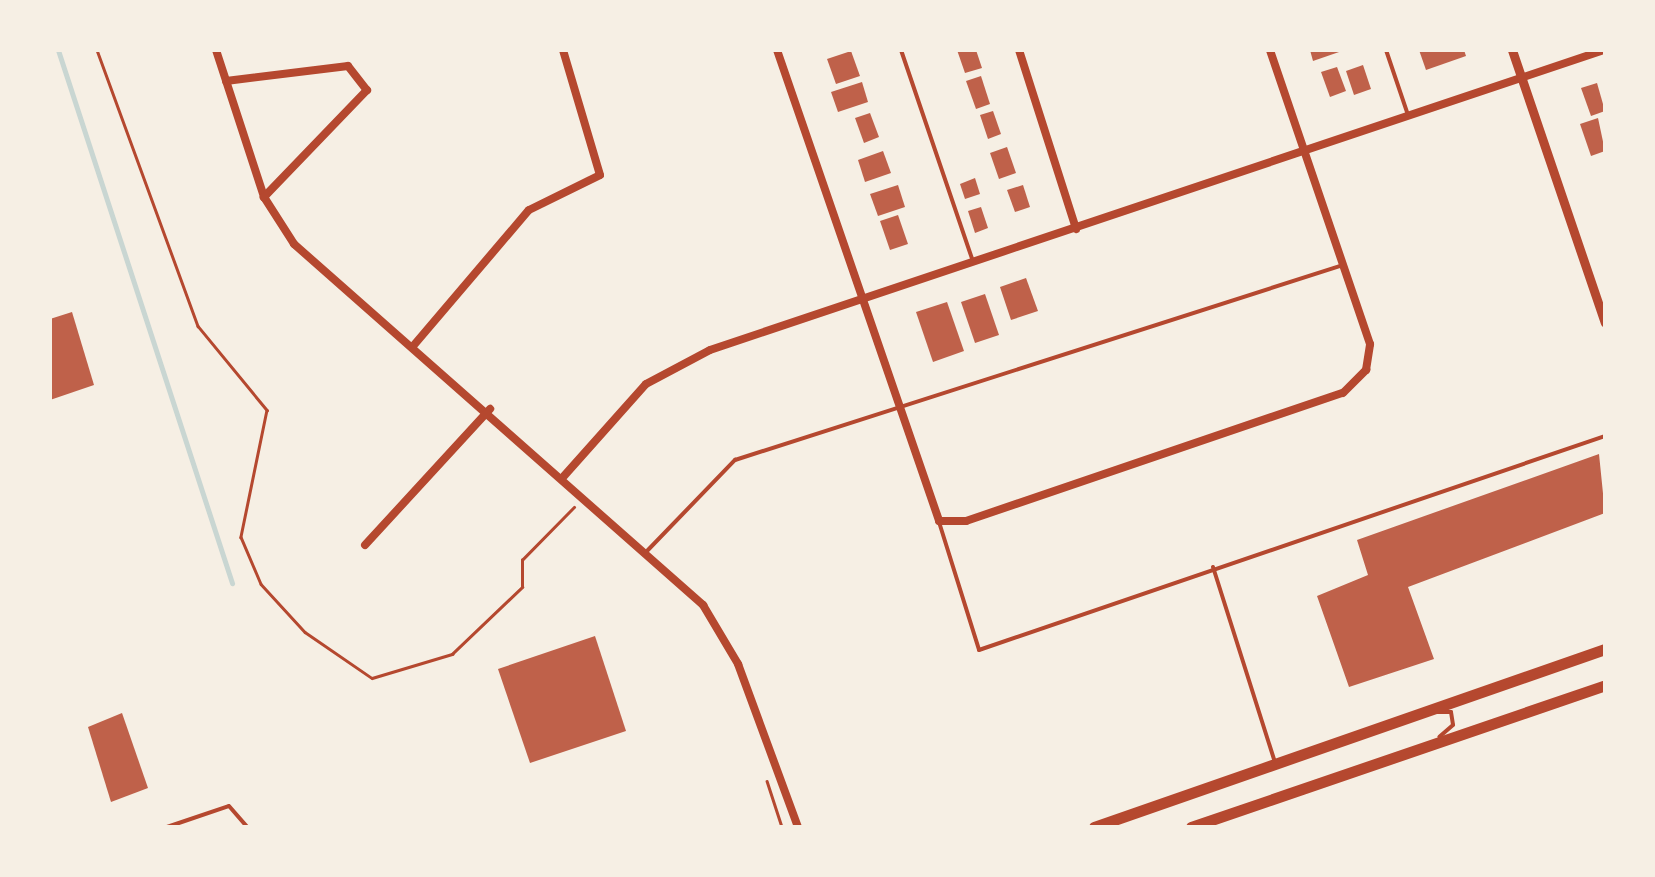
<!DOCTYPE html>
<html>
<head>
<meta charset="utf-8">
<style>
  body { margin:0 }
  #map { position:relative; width:1655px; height:877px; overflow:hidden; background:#f6efe4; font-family:Merriweather,serif }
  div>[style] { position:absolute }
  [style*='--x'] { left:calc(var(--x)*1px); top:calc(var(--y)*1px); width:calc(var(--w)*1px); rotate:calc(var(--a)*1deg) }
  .stream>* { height:5px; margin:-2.5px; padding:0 2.5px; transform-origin:2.5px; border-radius:2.5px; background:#c9d6d2 }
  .building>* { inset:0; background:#bf614a }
  .path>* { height:2.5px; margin:-1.25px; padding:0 1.25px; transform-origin:1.25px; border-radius:1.25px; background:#b5482f }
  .service>* { height:4px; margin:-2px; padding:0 2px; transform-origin:2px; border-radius:2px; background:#b5482f }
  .minor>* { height:8px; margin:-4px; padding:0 4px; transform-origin:4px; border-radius:4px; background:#b5482f }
  .tertiary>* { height:9px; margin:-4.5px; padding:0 4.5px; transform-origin:4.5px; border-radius:4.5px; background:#b5482f }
  .primary>* { height:11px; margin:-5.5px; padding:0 5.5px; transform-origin:5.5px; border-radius:5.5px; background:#b5482f }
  span { translate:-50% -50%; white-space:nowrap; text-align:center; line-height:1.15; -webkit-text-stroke:10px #f6efe4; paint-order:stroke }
  .frame { position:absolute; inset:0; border:52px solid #f6efe4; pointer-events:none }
</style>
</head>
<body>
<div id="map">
  <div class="stream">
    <div style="--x:58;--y:50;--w:561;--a:71.92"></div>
  </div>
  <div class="building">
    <div style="clip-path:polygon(957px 50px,976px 50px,982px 68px,965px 73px)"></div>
    <div style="clip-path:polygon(1310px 50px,1342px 50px,1342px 51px,1313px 61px)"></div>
    <div style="clip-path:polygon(1419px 50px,1464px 50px,1466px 56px,1426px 70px)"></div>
    <div style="clip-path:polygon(851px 51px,860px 76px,836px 84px,827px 59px)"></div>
    <div style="clip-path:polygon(1363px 65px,1371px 89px,1354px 95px,1346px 71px)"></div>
    <div style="clip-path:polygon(1337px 67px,1346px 91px,1330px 97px,1321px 72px)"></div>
    <div style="clip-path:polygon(981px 76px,990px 104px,976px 109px,966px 81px)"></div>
    <div style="clip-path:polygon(862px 82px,868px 102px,838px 112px,831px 92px)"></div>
    <div style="clip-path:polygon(1597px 83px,1605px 111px,1591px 116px,1581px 88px)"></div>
    <div style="clip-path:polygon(993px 111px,1001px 134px,988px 139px,980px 115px)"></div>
    <div style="clip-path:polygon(870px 113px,879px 137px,864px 143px,855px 118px)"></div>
    <div style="clip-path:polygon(1598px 118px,1605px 151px,1591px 156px,1580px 124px)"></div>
    <div style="clip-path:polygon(1007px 147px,1016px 173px,999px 179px,990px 153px)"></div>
    <div style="clip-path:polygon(883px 151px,891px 173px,865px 182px,858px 160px)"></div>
    <div style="clip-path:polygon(975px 178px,980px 194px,965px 199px,960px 184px)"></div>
    <div style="clip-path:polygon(898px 185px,905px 207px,878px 216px,870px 194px)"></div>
    <div style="clip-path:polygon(1023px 185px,1030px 207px,1015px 212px,1007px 190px)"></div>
    <div style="clip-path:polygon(981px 207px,988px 228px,975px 233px,968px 211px)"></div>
    <div style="clip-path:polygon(898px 215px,908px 244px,890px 250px,880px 221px)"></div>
    <div style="clip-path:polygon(1026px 278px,1038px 311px,1011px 320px,1000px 287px)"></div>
    <div style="clip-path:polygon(985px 294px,999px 335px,975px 343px,961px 302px)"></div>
    <div style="clip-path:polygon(947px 302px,964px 351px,933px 362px,916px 312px)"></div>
    <div style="clip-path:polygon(72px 312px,94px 385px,50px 400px,50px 319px)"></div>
    <div style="clip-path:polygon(1599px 454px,1605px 513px,1408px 587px,1434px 659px,1349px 687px,1317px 596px,1368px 575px,1357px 540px)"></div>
    <div style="clip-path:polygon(595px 636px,626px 731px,530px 763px,498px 669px)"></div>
    <div style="clip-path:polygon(122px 713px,148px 788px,111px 802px,88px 727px)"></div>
  </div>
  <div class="path">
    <div style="--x:97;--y:50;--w:294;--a:69.9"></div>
    <div style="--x:198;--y:326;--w:109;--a:50.6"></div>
    <div style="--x:267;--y:410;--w:130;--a:101.6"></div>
    <div style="--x:241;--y:537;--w:51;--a:66.9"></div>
    <div style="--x:261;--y:584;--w:65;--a:47.5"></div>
    <div style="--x:305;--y:632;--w:81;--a:34.5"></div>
    <div style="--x:372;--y:678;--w:84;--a:-16.7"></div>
    <div style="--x:452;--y:654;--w:97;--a:-43.7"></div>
    <div style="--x:522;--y:587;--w:27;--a:-90"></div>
    <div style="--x:522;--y:560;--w:74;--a:-45.5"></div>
    <div style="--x:767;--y:781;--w:48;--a:71.9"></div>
  </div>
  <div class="service">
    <div style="--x:901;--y:50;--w:221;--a:71.2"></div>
    <div style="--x:1386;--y:50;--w:69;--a:71.3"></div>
    <div style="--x:939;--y:522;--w:134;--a:72.6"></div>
    <div style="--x:979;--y:650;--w:662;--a:-18.87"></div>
    <div style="--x:647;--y:551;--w:127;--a:-46"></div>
    <div style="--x:735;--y:460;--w:639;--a:-17.78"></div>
    <div style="--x:1213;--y:567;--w:205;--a:72.4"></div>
    <div style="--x:1437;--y:712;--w:14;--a:0"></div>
    <div style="--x:1451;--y:712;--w:13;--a:81"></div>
    <div style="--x:1453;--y:725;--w:18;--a:139"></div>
    <div style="--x:167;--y:827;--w:65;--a:-18.7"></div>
    <div style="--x:229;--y:806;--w:28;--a:49"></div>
  </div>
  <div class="minor">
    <div style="--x:216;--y:50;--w:155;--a:71.9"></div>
    <div style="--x:264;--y:197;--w:56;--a:57.4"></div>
    <div style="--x:294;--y:244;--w:546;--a:41.43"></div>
    <div style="--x:703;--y:605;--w:69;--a:59.3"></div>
    <div style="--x:738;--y:664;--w:174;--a:69.8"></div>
    <div style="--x:777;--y:50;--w:498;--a:71"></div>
    <div style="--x:939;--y:521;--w:27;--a:0"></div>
    <div style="--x:966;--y:521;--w:398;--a:-18.8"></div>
    <div style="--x:1343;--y:393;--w:33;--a:-45"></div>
    <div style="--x:1366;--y:370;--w:26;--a:-81"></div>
    <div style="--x:1370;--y:344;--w:311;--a:-108.8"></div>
    <div style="--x:1019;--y:50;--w:188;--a:72.3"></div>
    <div style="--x:226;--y:81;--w:123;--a:-7"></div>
    <div style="--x:348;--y:66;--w:31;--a:52"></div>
    <div style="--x:367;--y:90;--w:149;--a:133.9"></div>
    <div style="--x:414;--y:345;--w:177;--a:-49.6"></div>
    <div style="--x:529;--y:210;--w:79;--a:-26.2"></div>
    <div style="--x:600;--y:175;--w:130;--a:-106.5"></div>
    <div style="--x:564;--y:476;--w:123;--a:-48.3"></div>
    <div style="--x:646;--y:384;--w:72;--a:-28"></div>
    <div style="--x:710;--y:350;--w:943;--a:-18.55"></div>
    <div style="--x:365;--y:545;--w:185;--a:-47.4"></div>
  </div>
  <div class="tertiary">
    <div style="--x:1512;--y:50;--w:288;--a:71.2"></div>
  </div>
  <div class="primary">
    <div style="--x:1094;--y:827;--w:541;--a:-19.21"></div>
    <div style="--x:1191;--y:827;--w:438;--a:-18.9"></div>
  </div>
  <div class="frame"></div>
</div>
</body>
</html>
